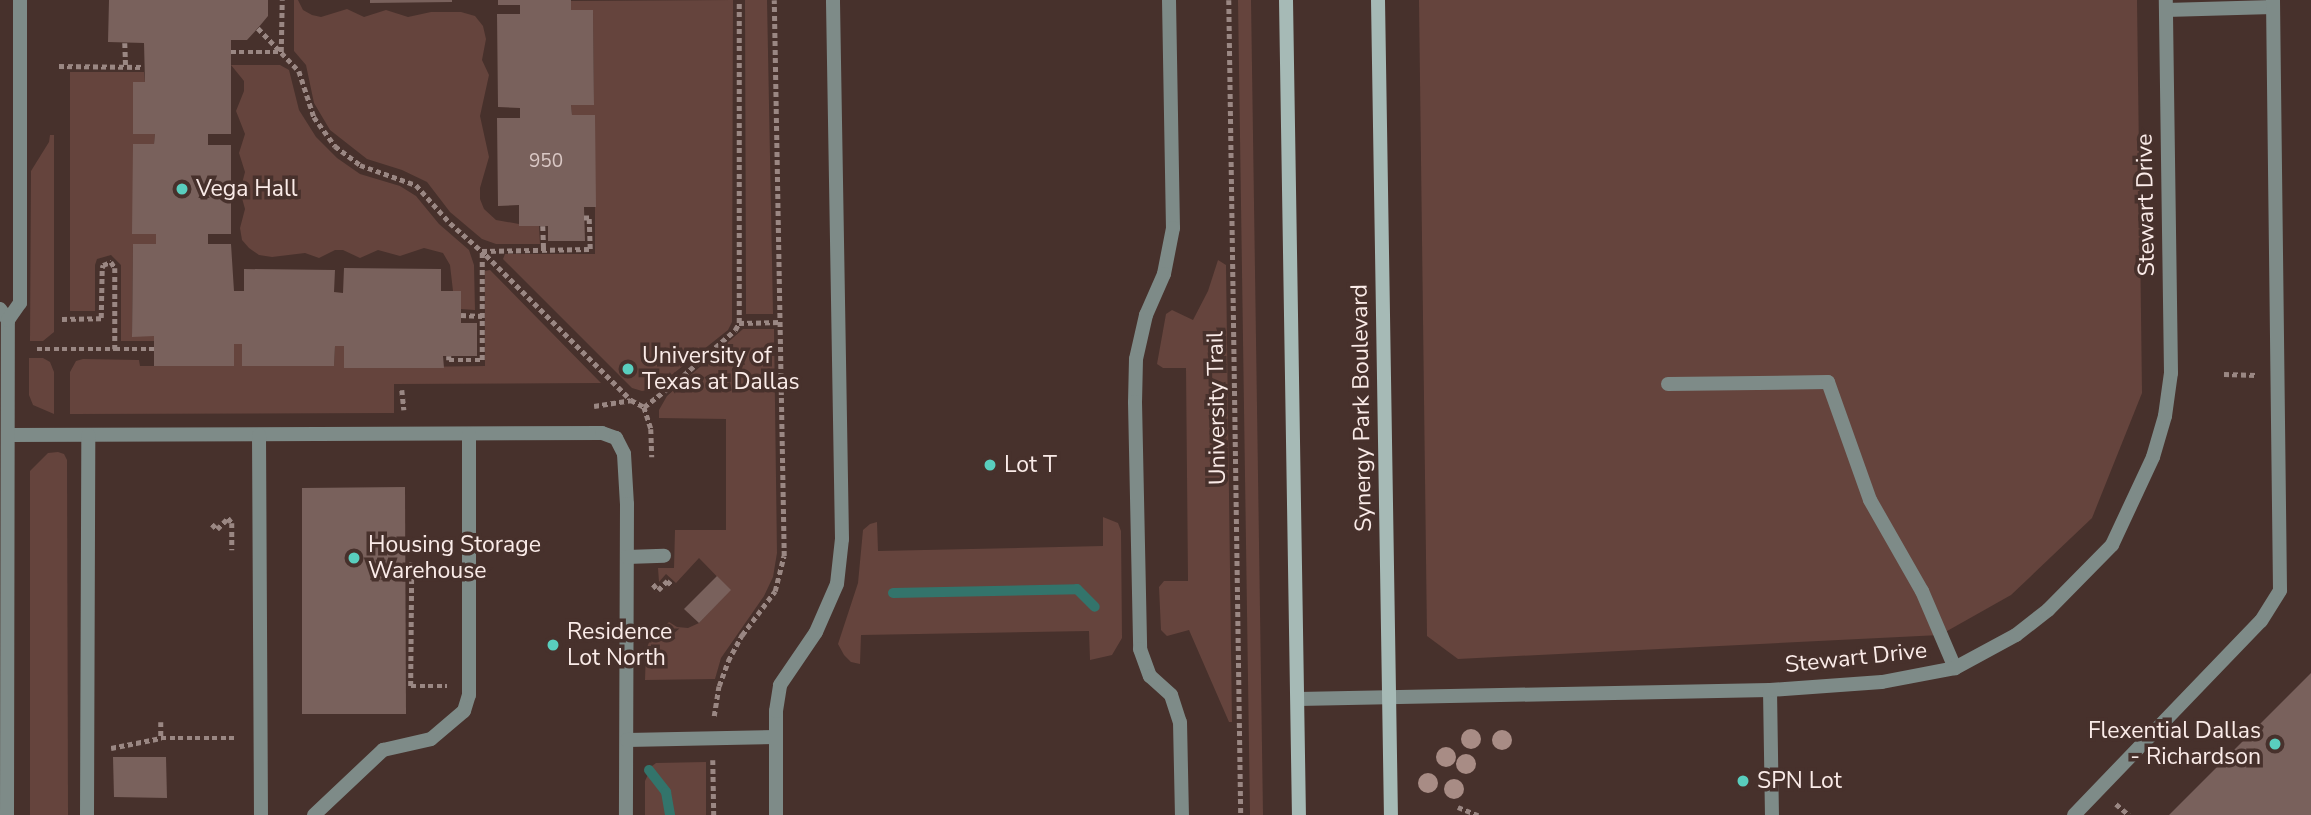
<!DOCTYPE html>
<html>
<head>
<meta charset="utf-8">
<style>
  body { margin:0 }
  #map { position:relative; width:2311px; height:815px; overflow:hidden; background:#47312c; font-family:"Nunito Sans",sans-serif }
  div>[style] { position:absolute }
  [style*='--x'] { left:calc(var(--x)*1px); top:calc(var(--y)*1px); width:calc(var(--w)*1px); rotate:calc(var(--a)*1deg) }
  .green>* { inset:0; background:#65443d }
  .stream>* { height:10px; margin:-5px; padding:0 5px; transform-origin:5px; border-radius:5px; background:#33746b }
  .building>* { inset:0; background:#79615c }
  .path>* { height:4.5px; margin-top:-2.25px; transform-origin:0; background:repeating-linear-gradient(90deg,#9a8783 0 5px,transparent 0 8.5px) }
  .lane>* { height:14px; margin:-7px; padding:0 7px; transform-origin:7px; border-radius:7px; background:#7e8b88 }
  .street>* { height:14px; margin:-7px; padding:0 7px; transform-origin:7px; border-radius:7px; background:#7e8b88 }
  .secondary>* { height:14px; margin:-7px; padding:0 7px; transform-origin:7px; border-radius:7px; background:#a6bab6 }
  .trees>* { width:20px; height:20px; margin:-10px; border-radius:50%; background:#a88c85 }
  .dots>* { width:19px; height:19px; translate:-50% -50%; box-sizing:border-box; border:4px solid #47312c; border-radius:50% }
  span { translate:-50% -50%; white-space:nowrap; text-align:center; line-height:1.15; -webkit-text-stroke:7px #47312c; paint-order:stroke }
  .number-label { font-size:19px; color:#dac8c5 }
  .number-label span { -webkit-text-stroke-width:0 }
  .poi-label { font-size:23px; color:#faebe8 }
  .left { translate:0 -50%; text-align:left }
  .right { translate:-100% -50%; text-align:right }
  .street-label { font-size:23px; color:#faebe8 }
</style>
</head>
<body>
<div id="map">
  <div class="green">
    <div style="clip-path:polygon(294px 0,298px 0,303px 10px,312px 15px,321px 17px,347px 9px,364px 17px,386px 10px,408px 17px,431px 12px,461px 12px,475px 16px,483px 26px,486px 39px,482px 60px,489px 75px,480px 116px,489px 157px,480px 188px,480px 199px,484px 209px,496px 220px,519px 224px,520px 226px,539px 226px,540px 244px,496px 244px,482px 239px,450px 212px,427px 182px,402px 170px,367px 159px,330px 130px,314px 103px,306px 65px,294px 51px)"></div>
    <div style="clip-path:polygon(733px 0,732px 322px,728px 330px,654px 389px,642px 391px,632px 388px,503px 259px,505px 254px,595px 254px,595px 115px,572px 115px,571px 105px,594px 104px,593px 10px,571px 10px,571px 1px)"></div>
    <div style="clip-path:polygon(745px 0,767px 0,773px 314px,746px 314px)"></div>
    <div style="clip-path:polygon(1238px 0,1251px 0,1263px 815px,1250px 815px)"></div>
    <div style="clip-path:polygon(1419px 0,2137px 0,2142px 393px,2092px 518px,2011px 595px,1940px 635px,1458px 659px,1427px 636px)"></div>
    <div style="clip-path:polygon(231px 65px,280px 65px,289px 70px,299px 110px,316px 137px,337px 158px,360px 174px,400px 186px,416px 196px,439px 224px,469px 250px,474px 265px,475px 310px,461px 309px,461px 292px,453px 291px,450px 265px,443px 253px,424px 248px,400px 256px,378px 250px,360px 258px,343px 250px,335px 250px,319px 258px,305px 253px,272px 257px,259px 255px,249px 248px,242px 240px,240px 228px,245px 209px,240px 191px,245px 172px,239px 153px,245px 134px,236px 111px,244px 91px,244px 81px)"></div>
    <div style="clip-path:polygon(70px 72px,144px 72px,145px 82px,133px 83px,133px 134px,155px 134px,154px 144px,132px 234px,156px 234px,156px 244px,133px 245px,132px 336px,154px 336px,154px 341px,121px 341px,121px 265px,111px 255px,97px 259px,95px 265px,95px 311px,70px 311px)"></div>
    <div style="clip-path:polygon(50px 135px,54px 135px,54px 332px,43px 341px,30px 341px,31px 171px,49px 142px)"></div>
    <div style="clip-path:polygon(1218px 260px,1226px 265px,1232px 722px,1229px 722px,1189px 630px,1167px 636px,1161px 630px,1159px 587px,1164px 581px,1188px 581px,1186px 368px,1163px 368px,1157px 364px,1166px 314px,1172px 310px,1193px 320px,1208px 291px)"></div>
    <div style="clip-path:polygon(490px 270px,601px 383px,394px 384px,394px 413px,70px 414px,70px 372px,76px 361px,83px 359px,139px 360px,140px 366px,234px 366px,234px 344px,242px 344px,242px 366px,334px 366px,335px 346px,344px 346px,345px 368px,485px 366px,485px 271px)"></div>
    <div style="clip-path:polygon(743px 329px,774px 329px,777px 553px,773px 577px,764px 596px,721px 658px,715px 679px,645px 680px,646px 650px,650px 640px,669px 622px,677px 627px,688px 628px,699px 623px,730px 590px,699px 558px,676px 583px,666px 574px,659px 582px,658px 568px,674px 568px,675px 530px,726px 530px,726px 419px,659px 418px,659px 410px,667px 396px)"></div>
    <div style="clip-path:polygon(29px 358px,43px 358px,50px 362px,54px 372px,54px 414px,33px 405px,29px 395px)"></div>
    <div style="clip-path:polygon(58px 452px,64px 454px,67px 460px,68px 815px,30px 815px,30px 471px,48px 453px)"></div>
    <div style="clip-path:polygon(1103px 517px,1118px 523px,1121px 531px,1122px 638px,1112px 655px,1090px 660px,1089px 631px,861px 635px,860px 664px,851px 662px,844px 655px,838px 644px,858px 583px,863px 530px,870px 524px,877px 522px,878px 551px,1103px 546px)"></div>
    <div style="clip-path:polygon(706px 762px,706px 815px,645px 815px,645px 781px,652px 766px,656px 763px)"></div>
  </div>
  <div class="stream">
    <div style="--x:893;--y:593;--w:184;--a:-1.2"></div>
    <div style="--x:1077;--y:589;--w:25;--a:45"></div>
    <div style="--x:649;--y:770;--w:28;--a:52"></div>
    <div style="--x:666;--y:792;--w:23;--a:80"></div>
  </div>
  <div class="building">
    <div style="clip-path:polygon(109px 0,268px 0,268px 16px,258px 28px,247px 40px,231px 40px,231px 134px,208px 134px,208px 145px,231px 145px,231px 234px,208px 234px,208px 244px,231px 244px,234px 291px,244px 291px,244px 269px,335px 270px,334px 292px,343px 293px,344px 268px,441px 269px,441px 291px,461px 291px,461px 323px,477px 323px,477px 356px,443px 356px,444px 368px,344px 368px,344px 346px,335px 346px,334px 366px,242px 366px,242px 344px,234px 344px,234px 366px,154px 366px,154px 336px,132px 337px,133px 244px,156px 244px,156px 234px,132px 234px,133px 144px,154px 144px,155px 134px,133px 134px,133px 82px,145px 82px,144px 43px,108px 42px)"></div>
    <div style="clip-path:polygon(370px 0,452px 0,452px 2px,370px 3px)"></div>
    <div style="clip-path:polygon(498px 0,571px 0,571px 10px,593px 10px,594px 105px,571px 105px,572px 115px,595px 115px,596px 207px,584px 207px,585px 241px,548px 241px,548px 226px,519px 226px,519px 205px,498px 206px,497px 118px,520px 118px,520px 108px,498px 107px,497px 14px,520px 14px,520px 5px,498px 5px)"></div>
    <div style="clip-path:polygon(405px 487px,406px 714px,302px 714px,302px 488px)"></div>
    <div style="clip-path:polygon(717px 576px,731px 590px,699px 623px,684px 609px)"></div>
    <div style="clip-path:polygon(2311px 673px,2311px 815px,2169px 815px)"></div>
    <div style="clip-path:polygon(113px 757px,166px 757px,167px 798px,114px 797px)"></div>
  </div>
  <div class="path">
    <div style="--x:1229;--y:0;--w:815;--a:89.16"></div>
    <div style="--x:258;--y:28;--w:59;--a:46.4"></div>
    <div style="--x:299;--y:71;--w:48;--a:71.9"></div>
    <div style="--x:314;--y:117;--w:36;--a:54"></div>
    <div style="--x:335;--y:146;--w:31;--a:37"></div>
    <div style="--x:360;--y:165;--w:59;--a:19.7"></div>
    <div style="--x:416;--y:185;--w:51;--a:48.2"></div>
    <div style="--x:450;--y:223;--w:48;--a:41.6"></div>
    <div style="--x:486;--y:255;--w:205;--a:45"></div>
    <div style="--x:631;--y:400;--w:15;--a:28"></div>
    <div style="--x:644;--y:407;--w:23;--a:72"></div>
    <div style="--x:651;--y:429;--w:28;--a:88"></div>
    <div style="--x:125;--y:43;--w:23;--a:88"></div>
    <div style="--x:231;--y:52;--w:50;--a:0"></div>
    <div style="--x:281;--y:52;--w:52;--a:-88.9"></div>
    <div style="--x:59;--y:66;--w:85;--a:0.7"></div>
    <div style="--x:543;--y:226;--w:24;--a:88"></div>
    <div style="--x:461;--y:315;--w:21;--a:3"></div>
    <div style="--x:62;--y:319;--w:39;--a:-1"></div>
    <div style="--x:101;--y:318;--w:50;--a:-88.9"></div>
    <div style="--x:102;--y:268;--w:3;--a:-72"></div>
    <div style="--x:103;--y:265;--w:9;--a:-21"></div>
    <div style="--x:111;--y:262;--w:7;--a:56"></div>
    <div style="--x:115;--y:268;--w:81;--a:90"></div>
    <div style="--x:115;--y:349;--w:39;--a:0"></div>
    <div style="--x:739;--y:323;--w:41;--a:-1.4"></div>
    <div style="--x:37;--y:349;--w:78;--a:0"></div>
    <div style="--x:449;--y:356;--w:4;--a:90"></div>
    <div style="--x:449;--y:360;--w:33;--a:0"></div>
    <div style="--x:482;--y:360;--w:109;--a:-90"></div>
    <div style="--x:482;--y:251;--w:108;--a:-1.1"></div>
    <div style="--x:590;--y:249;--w:31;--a:-92"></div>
    <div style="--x:589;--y:218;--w:5;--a:180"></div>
    <div style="--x:2224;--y:374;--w:32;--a:2"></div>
    <div style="--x:402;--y:390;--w:20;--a:84"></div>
    <div style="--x:594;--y:406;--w:37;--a:-9"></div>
    <div style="--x:644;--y:407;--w:42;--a:-38.2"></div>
    <div style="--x:677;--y:381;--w:77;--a:-41.3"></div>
    <div style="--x:735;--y:330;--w:8;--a:-60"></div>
    <div style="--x:739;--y:323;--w:323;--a:-90"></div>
    <div style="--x:212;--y:524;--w:7;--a:45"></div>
    <div style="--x:217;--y:529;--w:16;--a:-45"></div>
    <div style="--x:228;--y:518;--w:6;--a:51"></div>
    <div style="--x:232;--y:523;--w:27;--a:90"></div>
    <div style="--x:412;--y:562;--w:124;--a:90.5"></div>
    <div style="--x:411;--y:686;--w:36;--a:0"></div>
    <div style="--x:653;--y:584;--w:8;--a:50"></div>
    <div style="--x:658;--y:590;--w:13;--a:-45"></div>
    <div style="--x:667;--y:581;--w:8;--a:40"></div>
    <div style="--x:714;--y:716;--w:30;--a:-81"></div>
    <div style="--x:719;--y:686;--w:27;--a:-70"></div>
    <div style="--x:728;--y:661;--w:30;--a:-62"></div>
    <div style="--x:742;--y:635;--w:55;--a:-53.1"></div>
    <div style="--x:775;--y:591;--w:36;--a:-76"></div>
    <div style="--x:784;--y:556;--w:556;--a:-91.03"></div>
    <div style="--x:161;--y:722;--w:16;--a:90"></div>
    <div style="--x:161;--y:738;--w:77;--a:0"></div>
    <div style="--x:111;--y:748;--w:51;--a:-11.3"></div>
    <div style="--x:713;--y:760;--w:55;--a:89"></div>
    <div style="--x:2116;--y:804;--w:17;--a:40"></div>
    <div style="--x:1458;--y:807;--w:22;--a:22"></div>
  </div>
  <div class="lane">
    <div style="--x:1169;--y:0;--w:228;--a:89"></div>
    <div style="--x:1173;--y:228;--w:47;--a:101.1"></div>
    <div style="--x:1164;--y:274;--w:45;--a:113.7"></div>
    <div style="--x:1146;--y:315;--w:45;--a:102.8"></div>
    <div style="--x:1136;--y:359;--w:43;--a:91.3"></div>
    <div style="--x:1135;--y:402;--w:247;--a:88.8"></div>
    <div style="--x:1140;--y:649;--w:29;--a:70"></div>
    <div style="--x:1150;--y:676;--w:28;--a:42"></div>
    <div style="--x:1171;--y:695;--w:28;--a:72"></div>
    <div style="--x:1180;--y:722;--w:93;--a:88.8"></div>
    <div style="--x:2166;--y:10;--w:107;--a:-1.6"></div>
    <div style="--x:1668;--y:384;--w:160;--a:-0.7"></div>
    <div style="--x:1828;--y:382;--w:125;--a:70.4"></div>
    <div style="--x:1870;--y:500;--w:105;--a:60.3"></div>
    <div style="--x:1922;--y:591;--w:84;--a:66.8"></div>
    <div style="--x:8;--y:435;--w:594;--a:-0.19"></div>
    <div style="--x:602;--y:433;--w:15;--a:20"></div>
    <div style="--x:616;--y:438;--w:18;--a:63"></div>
    <div style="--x:624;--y:454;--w:50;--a:86.6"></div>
    <div style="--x:627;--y:504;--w:311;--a:90.2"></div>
    <div style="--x:259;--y:435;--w:380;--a:89.7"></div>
    <div style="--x:627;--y:557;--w:37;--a:-2"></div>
    <div style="--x:1770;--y:690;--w:125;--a:89.1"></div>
    <div style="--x:627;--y:740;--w:148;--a:-1.2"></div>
    <div style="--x:87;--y:815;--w:380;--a:-89.8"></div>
    <div style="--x:314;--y:815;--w:95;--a:-43.3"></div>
    <div style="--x:383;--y:750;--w:49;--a:-12.9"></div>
    <div style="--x:431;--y:739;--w:43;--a:-40.3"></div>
    <div style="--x:464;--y:711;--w:17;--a:-73"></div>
    <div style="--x:469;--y:695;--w:261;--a:-90"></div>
    <div style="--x:776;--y:815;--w:104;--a:-90"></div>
    <div style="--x:776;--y:711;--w:26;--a:-81"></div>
    <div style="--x:780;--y:685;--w:64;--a:-55.8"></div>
    <div style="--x:816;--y:632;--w:52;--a:-66.4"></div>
    <div style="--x:837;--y:584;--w:45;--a:-83.7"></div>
    <div style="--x:842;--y:539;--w:539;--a:-90.96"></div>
    <div style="--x:2074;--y:815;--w:269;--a:-46.1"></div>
    <div style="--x:2261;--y:621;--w:36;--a:-58"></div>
    <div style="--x:2280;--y:590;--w:590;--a:-90.68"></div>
  </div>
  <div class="street">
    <div style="--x:0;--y:309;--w:14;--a:54"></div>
    <div style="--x:1298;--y:699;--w:472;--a:-1.1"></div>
    <div style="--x:1770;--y:690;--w:112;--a:-4.1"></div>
    <div style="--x:1882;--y:682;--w:74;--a:-10.9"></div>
    <div style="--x:1955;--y:668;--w:69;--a:-28.4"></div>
    <div style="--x:2016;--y:635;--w:41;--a:-38"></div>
    <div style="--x:2048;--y:610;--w:91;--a:-45.4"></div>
    <div style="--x:2112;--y:545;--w:97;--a:-65"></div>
    <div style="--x:2153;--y:457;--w:43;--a:-73.7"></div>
    <div style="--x:2165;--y:416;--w:43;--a:-82.1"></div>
    <div style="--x:2171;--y:373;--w:373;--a:-90.8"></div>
    <div style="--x:7;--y:815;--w:495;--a:-89.9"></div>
    <div style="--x:8;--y:320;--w:21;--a:-55"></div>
    <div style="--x:20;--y:303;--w:303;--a:-90"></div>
  </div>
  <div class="secondary">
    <div style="--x:1286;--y:0;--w:815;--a:89.09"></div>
    <div style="--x:1378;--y:0;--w:815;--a:89.09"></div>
  </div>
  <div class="trees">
    <div style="left:1471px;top:739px"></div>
    <div style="left:1502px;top:740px"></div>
    <div style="left:1446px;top:757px"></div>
    <div style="left:1466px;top:764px"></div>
    <div style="left:1428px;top:783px"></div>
    <div style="left:1454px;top:789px"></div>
  </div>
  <div class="dots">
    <div style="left:182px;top:189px;background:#59cebe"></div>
    <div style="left:628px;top:369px;background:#59cebe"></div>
    <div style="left:990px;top:465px;background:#59cebe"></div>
    <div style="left:354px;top:558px;background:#59cebe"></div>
    <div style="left:553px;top:645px;background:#59cebe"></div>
    <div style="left:2275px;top:744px;background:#59cebe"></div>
    <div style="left:1743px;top:781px;background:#59cebe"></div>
  </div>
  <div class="number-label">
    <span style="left:546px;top:162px">950</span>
  </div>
  <div class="poi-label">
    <span class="left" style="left:196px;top:189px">Vega Hall</span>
    <span class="left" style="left:642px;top:369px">University of<br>Texas at Dallas</span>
    <span class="left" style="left:1004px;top:465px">Lot T</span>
    <span class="left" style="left:368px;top:558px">Housing Storage<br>Warehouse</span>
    <span class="left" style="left:567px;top:645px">Residence<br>Lot North</span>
    <span class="right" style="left:2261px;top:744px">Flexential Dallas<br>- Richardson</span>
    <span class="left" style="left:1757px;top:781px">SPN Lot</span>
  </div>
  <div class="street-label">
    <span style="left:2146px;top:205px;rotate:-91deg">Stewart Drive</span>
    <span style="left:1217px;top:408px;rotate:-91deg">University Trail</span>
    <span style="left:1362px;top:408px;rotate:-91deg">Synergy Park Boulevard</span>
    <span style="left:1856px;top:658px;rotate:-6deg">Stewart Drive</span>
  </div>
</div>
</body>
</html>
